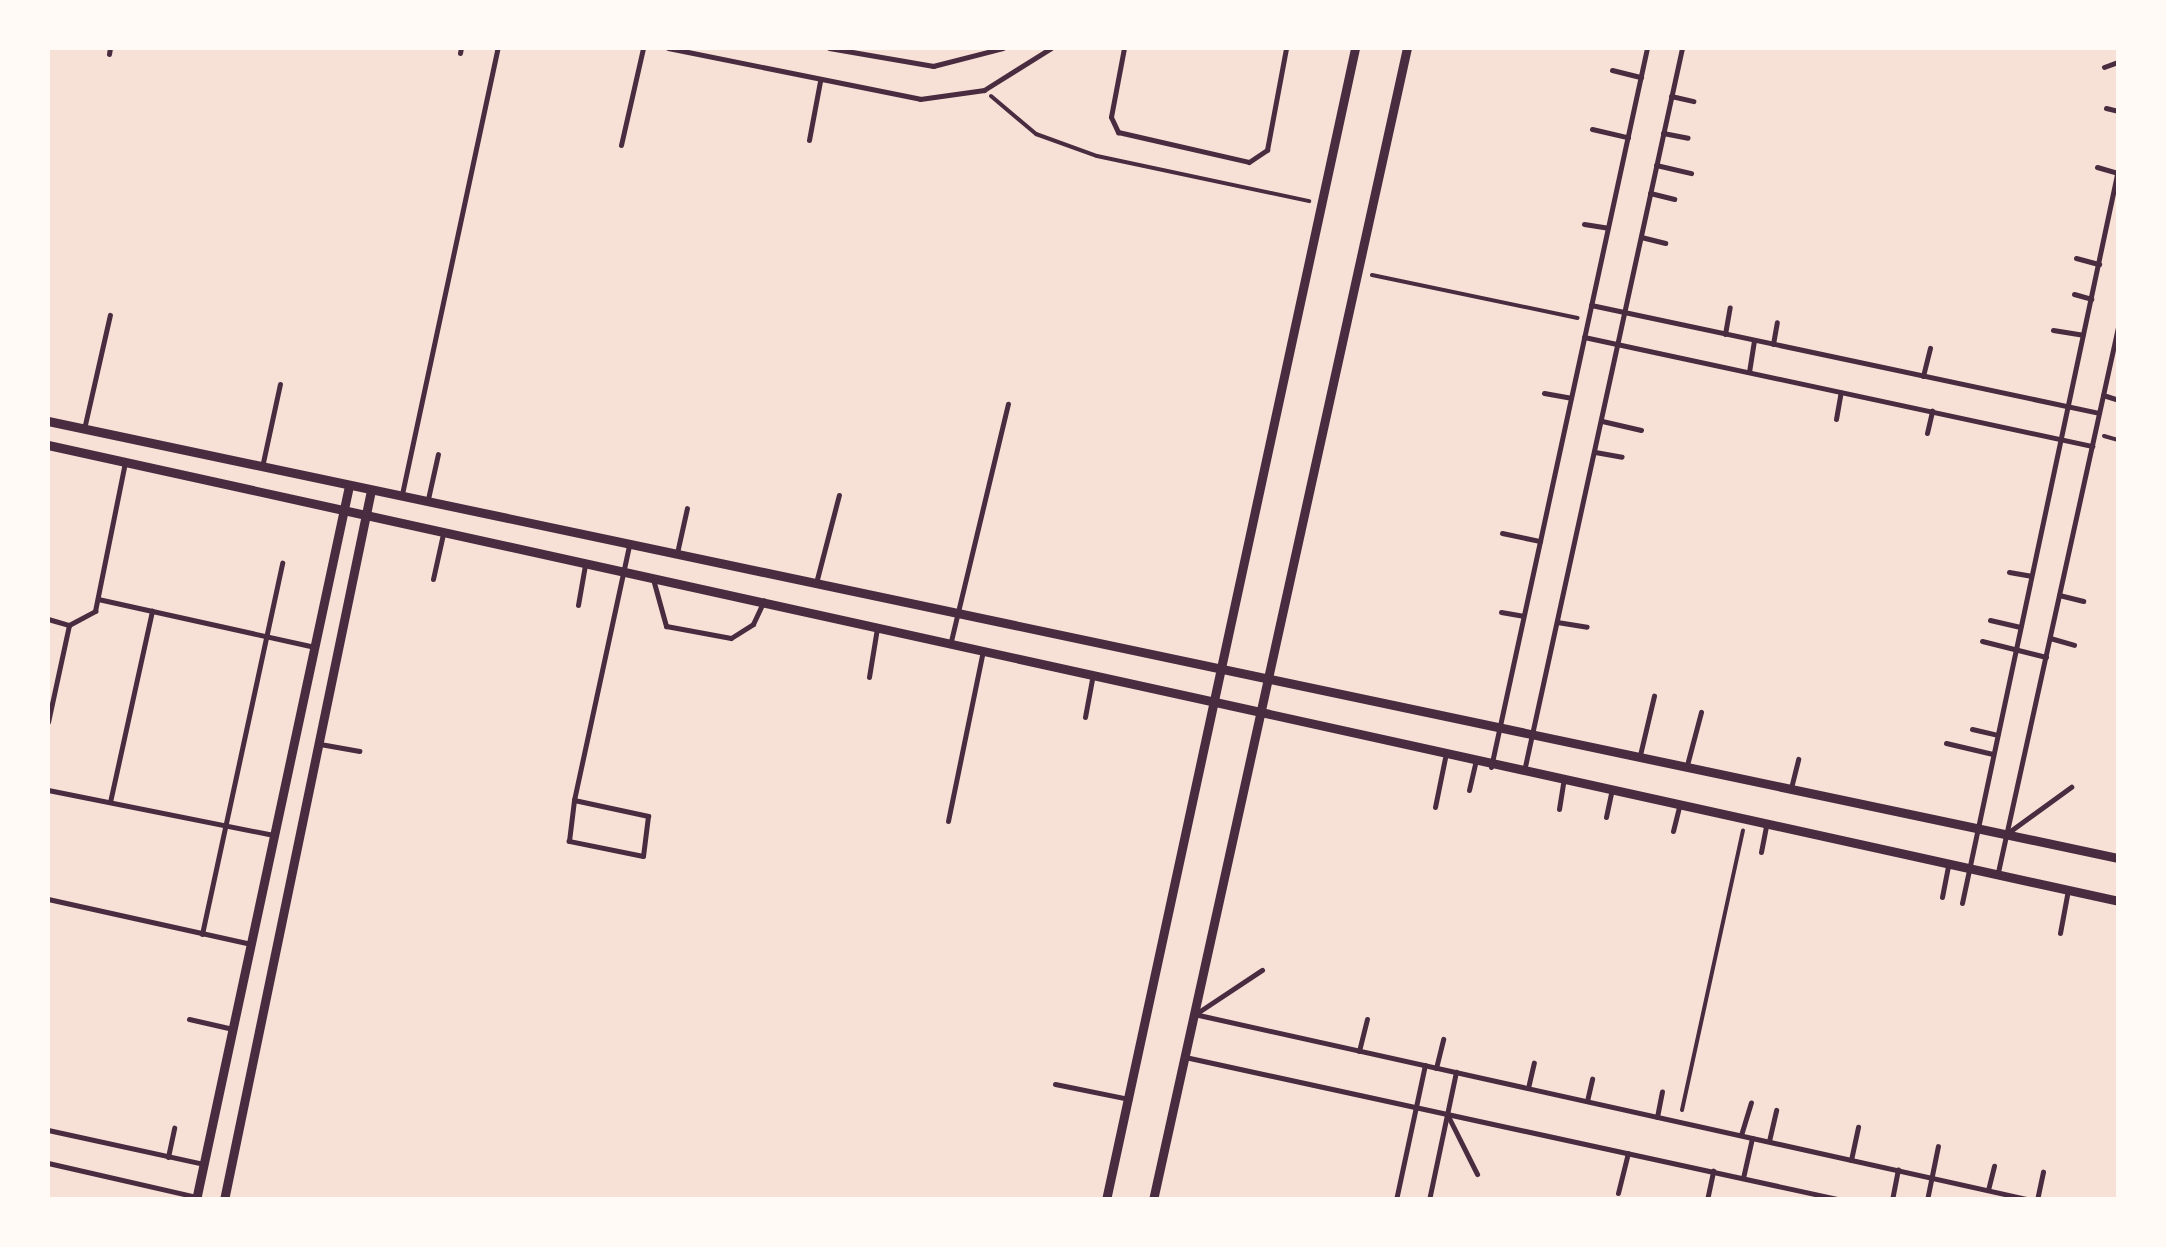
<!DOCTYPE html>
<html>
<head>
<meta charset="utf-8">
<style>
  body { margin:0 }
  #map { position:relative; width:2166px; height:1247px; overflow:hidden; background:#f7e1d7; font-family:"Archivo Narrow",sans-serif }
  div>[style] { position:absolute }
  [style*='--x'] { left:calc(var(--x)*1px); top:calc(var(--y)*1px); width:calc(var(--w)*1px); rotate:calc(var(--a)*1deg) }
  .path>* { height:4px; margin:-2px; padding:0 2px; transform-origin:2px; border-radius:2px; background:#4a2c40 }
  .service>* { height:5px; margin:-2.5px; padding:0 2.5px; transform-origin:2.5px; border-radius:2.5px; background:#4a2c40 }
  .minor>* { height:9px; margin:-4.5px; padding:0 4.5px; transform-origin:4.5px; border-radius:4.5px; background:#4a2c40 }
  span { translate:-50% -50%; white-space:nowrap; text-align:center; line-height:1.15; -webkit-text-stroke:10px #fffaf5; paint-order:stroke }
  .frame { position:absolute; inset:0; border:50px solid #fffaf5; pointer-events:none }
</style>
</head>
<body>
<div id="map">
  <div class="path">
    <div style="--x:991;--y:96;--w:59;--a:40.2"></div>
    <div style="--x:1036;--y:134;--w:65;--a:19.8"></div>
    <div style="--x:1097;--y:156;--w:217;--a:12"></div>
    <div style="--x:1372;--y:275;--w:210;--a:11.8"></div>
    <div style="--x:2104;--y:436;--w:15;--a:16"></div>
    <div style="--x:1682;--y:1110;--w:286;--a:-77.7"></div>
  </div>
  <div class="service">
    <div style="--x:668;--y:48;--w:257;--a:11.4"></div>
    <div style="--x:920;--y:99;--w:65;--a:-8"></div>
    <div style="--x:984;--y:90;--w:79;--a:-32.1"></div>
    <div style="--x:829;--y:48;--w:106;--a:9.8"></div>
    <div style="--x:933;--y:66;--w:72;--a:-14.4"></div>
    <div style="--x:1124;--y:48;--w:70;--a:100.7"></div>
    <div style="--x:1111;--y:117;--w:17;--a:65"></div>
    <div style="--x:1118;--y:132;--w:134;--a:12.9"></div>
    <div style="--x:1249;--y:162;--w:22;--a:-34"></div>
    <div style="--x:1267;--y:150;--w:104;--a:-79.4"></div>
    <div style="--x:460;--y:53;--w:5;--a:-79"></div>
    <div style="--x:109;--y:54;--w:6;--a:-81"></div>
    <div style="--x:2104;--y:67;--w:15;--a:-20"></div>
    <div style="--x:1612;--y:70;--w:30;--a:14"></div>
    <div style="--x:1671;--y:96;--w:23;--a:13"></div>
    <div style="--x:2106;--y:108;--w:12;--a:14"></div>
    <div style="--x:1592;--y:129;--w:37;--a:13"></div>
    <div style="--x:1663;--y:133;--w:25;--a:11"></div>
    <div style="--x:809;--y:140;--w:60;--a:-79.4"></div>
    <div style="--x:621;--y:145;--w:99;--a:-77.2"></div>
    <div style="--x:1656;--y:165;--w:36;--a:13"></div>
    <div style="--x:2097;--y:167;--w:22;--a:16"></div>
    <div style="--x:1650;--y:193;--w:25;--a:14"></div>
    <div style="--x:1584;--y:224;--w:24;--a:9"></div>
    <div style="--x:1641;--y:237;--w:25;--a:14"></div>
    <div style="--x:2076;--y:258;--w:24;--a:15"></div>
    <div style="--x:2074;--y:294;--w:18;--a:16"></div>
    <div style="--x:1591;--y:305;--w:519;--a:12"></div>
    <div style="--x:2053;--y:330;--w:30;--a:9"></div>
    <div style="--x:1725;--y:334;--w:27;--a:-80"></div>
    <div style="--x:1584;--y:337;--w:520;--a:12.11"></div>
    <div style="--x:1773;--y:344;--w:22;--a:-80"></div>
    <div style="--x:1749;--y:372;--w:31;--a:-81"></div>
    <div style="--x:1923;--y:376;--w:29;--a:-76"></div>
    <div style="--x:1544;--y:393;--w:27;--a:10"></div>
    <div style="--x:2103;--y:395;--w:16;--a:18"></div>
    <div style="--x:1836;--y:419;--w:27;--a:-80"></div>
    <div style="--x:1602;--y:421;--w:40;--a:13"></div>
    <div style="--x:84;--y:429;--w:117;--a:-77.2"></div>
    <div style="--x:1927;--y:433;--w:23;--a:-77"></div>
    <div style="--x:1595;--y:452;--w:27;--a:10"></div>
    <div style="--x:262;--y:467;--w:85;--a:-77.8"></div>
    <div style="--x:402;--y:494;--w:456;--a:-77.9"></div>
    <div style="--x:428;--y:499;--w:46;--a:-77.5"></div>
    <div style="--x:1502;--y:533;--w:39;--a:12"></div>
    <div style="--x:677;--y:553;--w:46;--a:-77.5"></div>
    <div style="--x:2009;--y:572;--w:22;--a:10"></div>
    <div style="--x:433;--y:579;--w:46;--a:-77.5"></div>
    <div style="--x:653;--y:579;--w:49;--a:74.5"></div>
    <div style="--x:666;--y:626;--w:66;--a:10.5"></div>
    <div style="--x:731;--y:638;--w:26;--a:-32"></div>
    <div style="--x:753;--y:624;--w:26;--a:-65"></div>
    <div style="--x:816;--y:583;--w:91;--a:-75.4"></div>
    <div style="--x:2059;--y:595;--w:25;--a:14"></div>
    <div style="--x:98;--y:599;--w:222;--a:12.5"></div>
    <div style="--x:578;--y:605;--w:41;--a:-80.1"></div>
    <div style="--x:1501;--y:612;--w:22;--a:10"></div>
    <div style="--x:48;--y:619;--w:22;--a:16"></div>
    <div style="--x:69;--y:625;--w:99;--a:102.2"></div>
    <div style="--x:1990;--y:620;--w:31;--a:13"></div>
    <div style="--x:1557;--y:622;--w:30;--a:9"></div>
    <div style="--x:69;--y:625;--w:30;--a:-28"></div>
    <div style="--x:95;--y:611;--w:152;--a:-78.6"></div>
    <div style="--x:2050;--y:638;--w:25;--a:16"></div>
    <div style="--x:951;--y:641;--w:244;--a:-76.5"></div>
    <div style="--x:1982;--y:641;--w:66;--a:14"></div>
    <div style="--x:869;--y:677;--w:50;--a:-80.7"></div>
    <div style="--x:1085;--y:717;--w:44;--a:-79.5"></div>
    <div style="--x:1972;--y:729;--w:26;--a:13"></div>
    <div style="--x:1946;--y:743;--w:48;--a:13.2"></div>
    <div style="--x:320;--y:744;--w:40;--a:10"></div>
    <div style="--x:1640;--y:755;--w:61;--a:-76.7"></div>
    <div style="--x:1687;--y:765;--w:55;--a:-75.2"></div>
    <div style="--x:1491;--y:767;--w:736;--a:-77.76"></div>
    <div style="--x:1524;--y:771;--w:740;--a:-77.67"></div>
    <div style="--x:1791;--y:788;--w:30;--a:-76"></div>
    <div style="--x:48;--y:790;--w:230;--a:11.3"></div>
    <div style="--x:1469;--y:790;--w:27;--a:-77"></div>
    <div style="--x:574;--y:800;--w:260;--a:-77.8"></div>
    <div style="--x:574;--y:800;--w:76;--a:12.2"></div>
    <div style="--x:648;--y:816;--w:40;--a:97.1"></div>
    <div style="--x:643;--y:856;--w:76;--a:-168.5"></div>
    <div style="--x:569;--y:841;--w:41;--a:-83"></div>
    <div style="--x:110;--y:802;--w:196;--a:-77.6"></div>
    <div style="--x:1435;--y:807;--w:50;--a:-78.5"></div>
    <div style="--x:1559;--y:809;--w:26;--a:-81"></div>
    <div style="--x:1606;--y:817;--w:25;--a:-78"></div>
    <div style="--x:948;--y:821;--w:174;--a:-78.4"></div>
    <div style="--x:1673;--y:831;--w:25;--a:-76"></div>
    <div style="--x:2009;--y:832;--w:77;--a:-36"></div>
    <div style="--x:1761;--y:852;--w:26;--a:-79"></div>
    <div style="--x:1998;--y:872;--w:558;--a:-77.58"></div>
    <div style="--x:1942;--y:897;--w:33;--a:-79"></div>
    <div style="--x:48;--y:899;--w:208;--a:12.5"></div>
    <div style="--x:1962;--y:903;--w:749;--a:-77.99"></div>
    <div style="--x:2060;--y:933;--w:44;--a:-79.5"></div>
    <div style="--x:202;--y:934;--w:380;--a:-77.8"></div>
    <div style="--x:1197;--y:1013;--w:78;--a:-33.5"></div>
    <div style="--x:1194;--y:1014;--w:857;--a:12.53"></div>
    <div style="--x:189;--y:1019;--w:45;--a:12.8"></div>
    <div style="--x:1359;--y:1051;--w:33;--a:-76"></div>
    <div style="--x:1185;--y:1057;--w:672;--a:12.28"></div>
    <div style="--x:1436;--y:1068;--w:30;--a:-76"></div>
    <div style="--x:1055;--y:1084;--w:76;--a:11.5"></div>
    <div style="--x:1528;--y:1088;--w:26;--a:-77"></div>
    <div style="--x:1587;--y:1101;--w:23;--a:-77"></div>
    <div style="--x:1448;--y:1116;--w:65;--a:63.4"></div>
    <div style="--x:1657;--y:1117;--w:26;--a:-79"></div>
    <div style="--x:48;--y:1130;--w:160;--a:12.3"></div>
    <div style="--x:1741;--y:1135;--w:34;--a:-73"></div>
    <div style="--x:1769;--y:1141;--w:32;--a:-77"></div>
    <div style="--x:168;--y:1157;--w:30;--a:-78"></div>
    <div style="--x:1851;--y:1160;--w:34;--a:-78"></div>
    <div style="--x:48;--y:1163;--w:152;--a:12.9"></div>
    <div style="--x:1743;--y:1178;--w:41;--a:-77.3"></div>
    <div style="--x:1988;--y:1190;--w:25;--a:-76"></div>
    <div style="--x:1618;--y:1193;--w:41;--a:-76"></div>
    <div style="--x:1396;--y:1200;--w:138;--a:-77.9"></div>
    <div style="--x:1429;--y:1200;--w:131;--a:-78.1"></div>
    <div style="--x:1707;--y:1200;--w:30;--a:-78"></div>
    <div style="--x:1892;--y:1200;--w:31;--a:-79"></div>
    <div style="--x:1927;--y:1200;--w:55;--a:-78.5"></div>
    <div style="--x:2037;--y:1200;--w:29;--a:-78"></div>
  </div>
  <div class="minor">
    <div style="--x:48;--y:421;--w:2116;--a:11.92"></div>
    <div style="--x:48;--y:445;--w:2120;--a:12.42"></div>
    <div style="--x:196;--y:1200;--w:730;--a:-77.91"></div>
    <div style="--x:224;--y:1200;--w:725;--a:-78.3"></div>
    <div style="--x:1106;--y:1200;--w:1179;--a:-77.8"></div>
    <div style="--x:1153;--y:1200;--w:1180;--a:-77.57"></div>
  </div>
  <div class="frame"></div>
</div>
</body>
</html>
